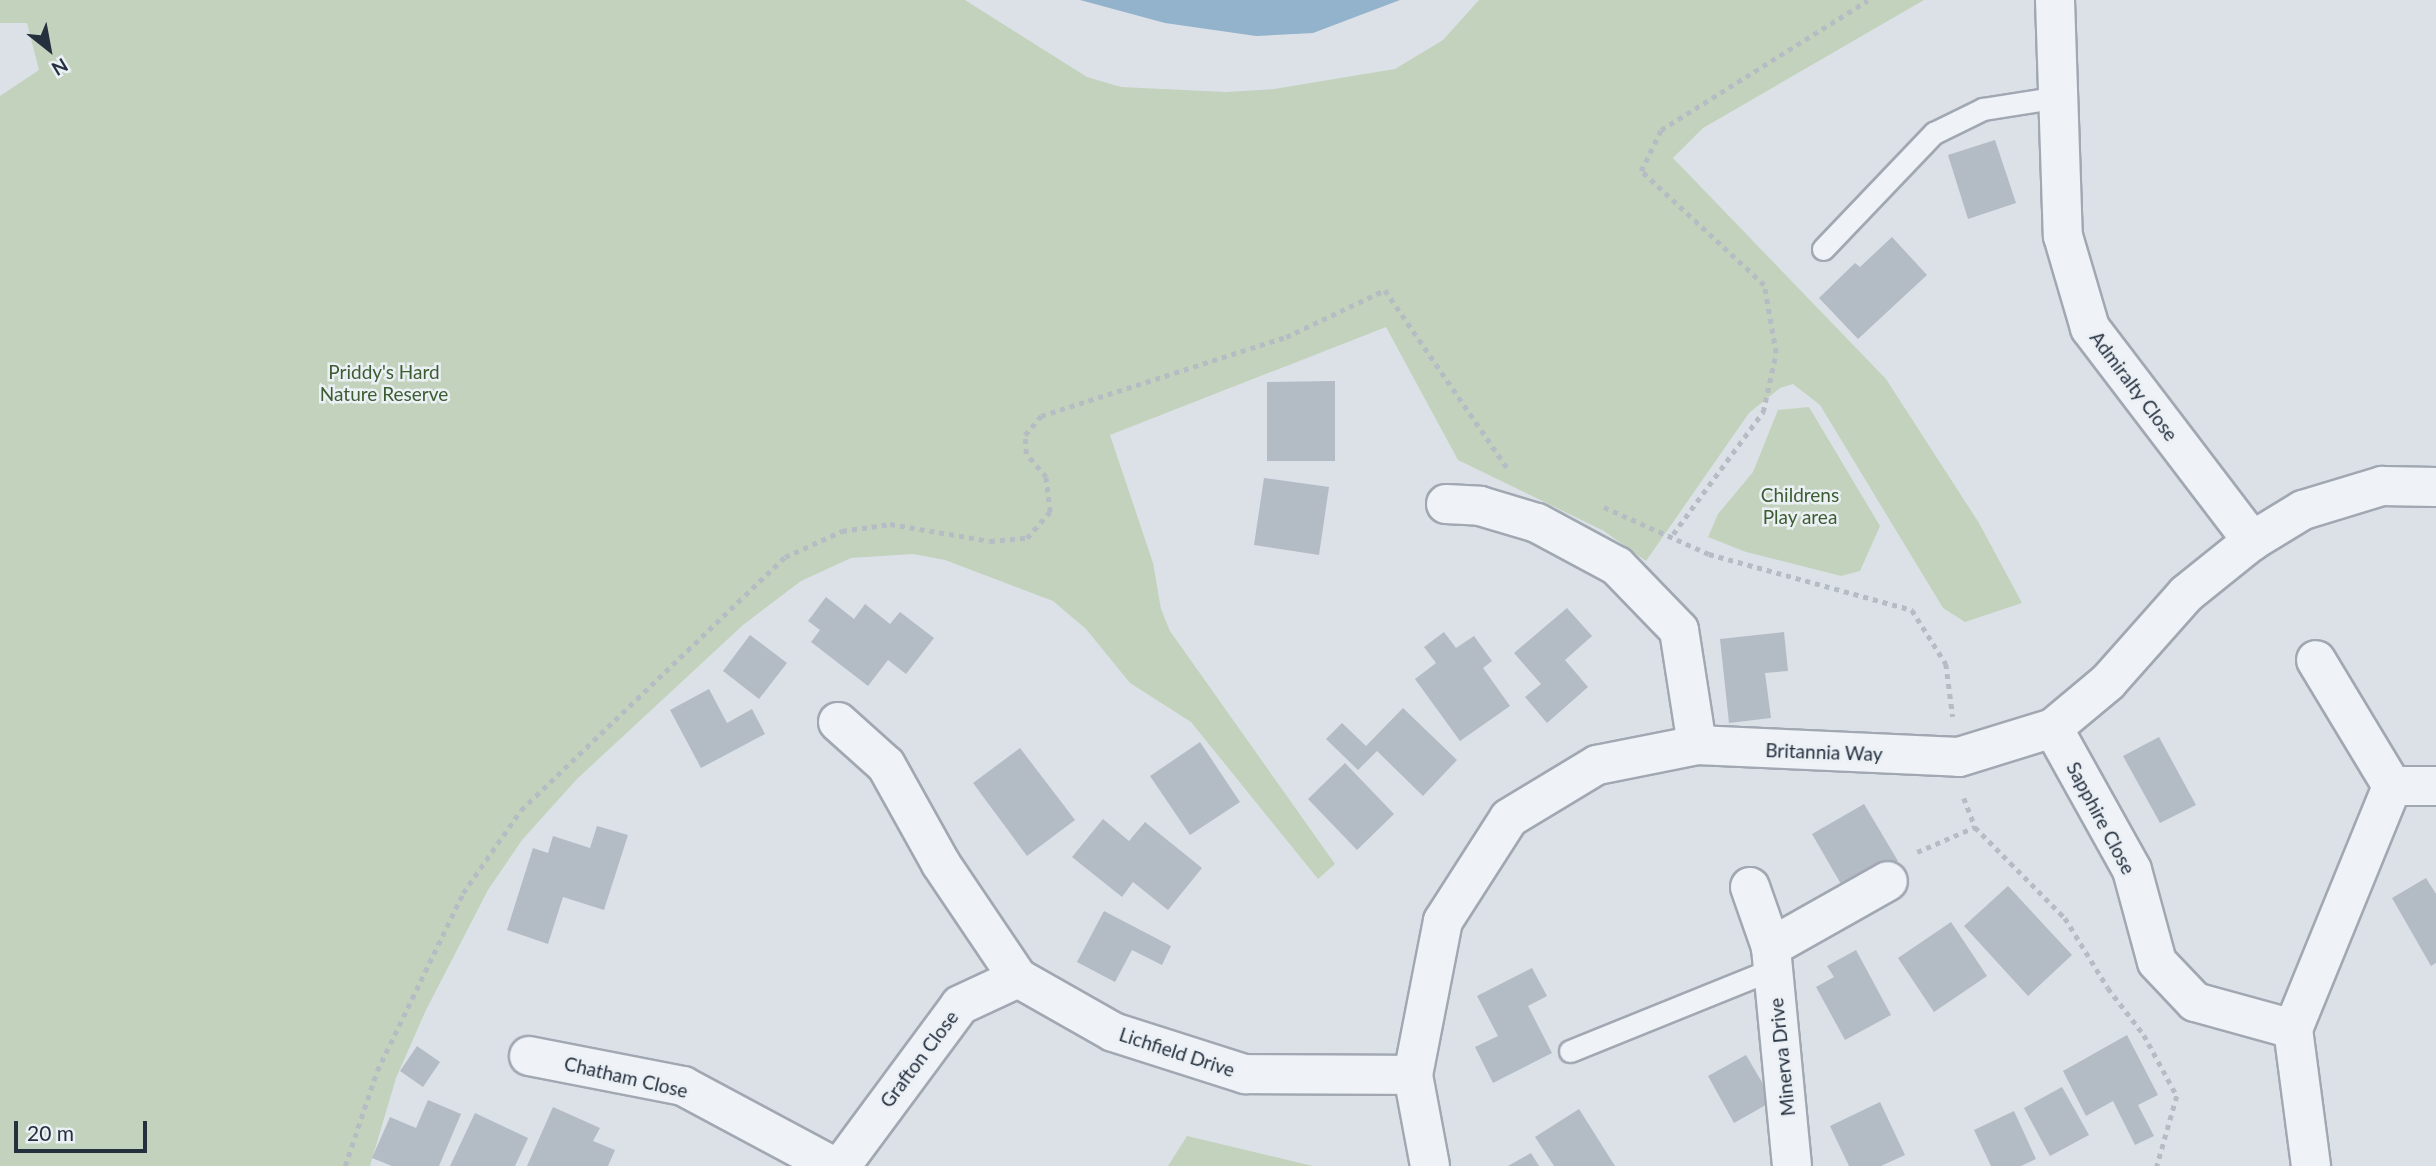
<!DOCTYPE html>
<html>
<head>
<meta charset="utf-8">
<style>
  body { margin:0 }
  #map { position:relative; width:2436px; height:1166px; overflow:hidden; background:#dce1e8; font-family:Lato,sans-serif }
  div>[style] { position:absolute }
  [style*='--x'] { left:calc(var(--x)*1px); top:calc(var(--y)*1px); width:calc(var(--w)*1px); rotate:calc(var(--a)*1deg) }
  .green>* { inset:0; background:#c3d2bc }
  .water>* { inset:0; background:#93b2cb }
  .building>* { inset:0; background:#b3bbc5 }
  .path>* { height:4.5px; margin-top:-2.25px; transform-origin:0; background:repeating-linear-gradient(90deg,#b6bcc3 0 5px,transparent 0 10px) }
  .roads { filter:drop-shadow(2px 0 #a1a8b2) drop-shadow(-2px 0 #a1a8b2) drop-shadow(0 2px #a1a8b2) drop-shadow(0 -2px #a1a8b2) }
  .lane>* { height:21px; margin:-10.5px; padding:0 10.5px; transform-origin:10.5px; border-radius:10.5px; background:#eff2f6 }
  .street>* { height:38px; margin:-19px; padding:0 19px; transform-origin:19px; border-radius:19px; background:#eff2f6 }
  span { translate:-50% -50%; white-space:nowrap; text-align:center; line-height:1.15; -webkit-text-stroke:5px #ebf0f5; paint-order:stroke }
  .park-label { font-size:19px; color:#3c5c31 }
  .street-label { font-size:19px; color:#25303f }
  .north { position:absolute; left:14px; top:14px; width:70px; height:70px; -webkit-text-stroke:5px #ebf0f5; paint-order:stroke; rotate:149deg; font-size:19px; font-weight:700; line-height:28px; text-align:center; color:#25303f }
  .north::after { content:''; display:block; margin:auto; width:24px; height:32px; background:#25303f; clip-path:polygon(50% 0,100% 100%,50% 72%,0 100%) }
  .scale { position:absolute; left:14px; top:1121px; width:133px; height:32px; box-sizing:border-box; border:4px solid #25303f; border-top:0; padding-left:9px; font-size:21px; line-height:24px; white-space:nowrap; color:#25303f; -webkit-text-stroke:5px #ebf0f5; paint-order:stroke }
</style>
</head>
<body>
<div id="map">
  <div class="green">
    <div style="clip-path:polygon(0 0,965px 0,1087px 77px,1121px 87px,1226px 92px,1274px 89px,1395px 69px,1443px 40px,1479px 0,1924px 0,1703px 128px,1673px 158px,1886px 379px,1979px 523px,2022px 603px,1965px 622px,1943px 608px,1820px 405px,1793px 384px,1780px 388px,1749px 413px,1646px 561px,1604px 531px,1458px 460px,1386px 327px,1110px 435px,1153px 563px,1161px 609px,1170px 631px,1335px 864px,1318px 879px,1191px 722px,1130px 683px,1086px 629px,1053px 601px,945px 560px,913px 554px,851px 558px,801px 581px,743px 625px,577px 779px,522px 840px,488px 890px,426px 1010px,396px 1078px,370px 1166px,0 1166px,0 96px,39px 70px,27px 23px,0 23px)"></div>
    <div style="clip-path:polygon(1809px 407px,1880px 526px,1860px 571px,1841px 576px,1746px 552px,1708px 537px,1718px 514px,1753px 472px,1778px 410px)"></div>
    <div style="clip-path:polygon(1187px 1136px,1313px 1166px,1168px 1166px)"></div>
  </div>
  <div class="water">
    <div style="clip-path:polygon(1080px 0,1400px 0,1313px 33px,1256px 36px,1165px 23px)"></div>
  </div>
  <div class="building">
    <div style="clip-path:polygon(1995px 140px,2016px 203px,1968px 219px,1948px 155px)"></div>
    <div style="clip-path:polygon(1892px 237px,1927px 275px,1858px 339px,1819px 298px,1855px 263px,1860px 267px)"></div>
    <div style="clip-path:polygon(1335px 381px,1335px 461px,1267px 461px,1267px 382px)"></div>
    <div style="clip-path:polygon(1264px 478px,1329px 487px,1319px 555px,1254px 545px)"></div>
    <div style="clip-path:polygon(826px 597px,854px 619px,865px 604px,890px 624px,900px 612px,934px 638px,906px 674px,888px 660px,868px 686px,811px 642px,820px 630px,808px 621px)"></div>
    <div style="clip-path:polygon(1567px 608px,1592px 636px,1565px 660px,1588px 687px,1547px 723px,1525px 697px,1541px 684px,1514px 653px)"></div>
    <div style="clip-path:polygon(1444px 632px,1456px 648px,1474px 636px,1492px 661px,1483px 668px,1510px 706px,1460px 741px,1415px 679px,1436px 663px,1424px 647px)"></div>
    <div style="clip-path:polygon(1784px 632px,1788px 671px,1765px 673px,1771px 718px,1729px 723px,1720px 639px)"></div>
    <div style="clip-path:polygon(750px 635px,787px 663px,759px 699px,723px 671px)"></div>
    <div style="clip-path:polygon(709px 689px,727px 723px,752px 709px,765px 734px,701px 768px,670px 710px)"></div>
    <div style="clip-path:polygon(1403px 708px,1457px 760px,1423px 796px,1377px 751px,1358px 770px,1326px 739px,1342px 723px,1366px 746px)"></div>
    <div style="clip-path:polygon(2159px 737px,2196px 805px,2160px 823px,2123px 756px)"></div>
    <div style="clip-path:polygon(1200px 742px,1240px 802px,1190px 835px,1150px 776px)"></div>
    <div style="clip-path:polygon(1020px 748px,1075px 820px,1027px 856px,973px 783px)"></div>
    <div style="clip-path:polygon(1345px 763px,1394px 814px,1357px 850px,1308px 799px)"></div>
    <div style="clip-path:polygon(1864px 804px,1898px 861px,1845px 891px,1812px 834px)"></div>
    <div style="clip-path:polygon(1103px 819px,1129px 841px,1145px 822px,1202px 868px,1168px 910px,1133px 882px,1122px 897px,1072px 857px)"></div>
    <div style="clip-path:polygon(597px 826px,628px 835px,604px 910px,563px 897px,548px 944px,507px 930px,533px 848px,548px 853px,553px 836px,590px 848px)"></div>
    <div style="clip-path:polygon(2426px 878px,2436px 894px,2436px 963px,2431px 966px,2392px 898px)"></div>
    <div style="clip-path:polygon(2008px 886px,2072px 955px,2028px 996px,1964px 926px)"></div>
    <div style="clip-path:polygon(1104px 911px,1171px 946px,1162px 965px,1132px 950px,1115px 982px,1077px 962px)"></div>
    <div style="clip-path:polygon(1951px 922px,1987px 976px,1934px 1012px,1898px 958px)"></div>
    <div style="clip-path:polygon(1856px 950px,1891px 1015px,1845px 1040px,1816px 987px,1834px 977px,1827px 966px)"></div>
    <div style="clip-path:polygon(1532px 968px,1547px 996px,1528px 1006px,1552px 1053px,1493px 1083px,1475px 1047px,1498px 1036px,1477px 996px)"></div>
    <div style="clip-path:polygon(2127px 1035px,2158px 1095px,2138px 1105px,2154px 1136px,2135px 1145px,2113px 1101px,2086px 1116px,2063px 1071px)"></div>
    <div style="clip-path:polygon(417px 1046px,440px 1062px,423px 1087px,400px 1071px)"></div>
    <div style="clip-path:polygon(1746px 1055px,1773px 1101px,1734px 1123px,1708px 1076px)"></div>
    <div style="clip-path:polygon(2062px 1087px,2089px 1135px,2050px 1156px,2024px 1108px)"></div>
    <div style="clip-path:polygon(428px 1100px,461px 1114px,439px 1166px,392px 1166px,372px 1158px,390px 1117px,416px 1128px)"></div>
    <div style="clip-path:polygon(1880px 1102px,1905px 1155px,1881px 1166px,1849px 1166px,1830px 1126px)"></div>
    <div style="clip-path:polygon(553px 1107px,600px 1128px,593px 1141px,615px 1150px,608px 1166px,527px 1166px)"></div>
    <div style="clip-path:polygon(1579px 1109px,1615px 1166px,1554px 1166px,1535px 1137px)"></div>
    <div style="clip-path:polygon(2014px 1111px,2036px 1159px,2021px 1166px,1991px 1166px,1974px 1130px)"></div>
    <div style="clip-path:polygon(475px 1113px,528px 1138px,515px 1166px,450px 1166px)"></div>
    <div style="clip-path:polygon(1531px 1153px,1539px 1166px,1508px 1166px)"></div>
  </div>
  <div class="path">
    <div style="--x:1604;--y:507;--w:115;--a:24.1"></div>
    <div style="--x:1709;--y:554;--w:211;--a:15.4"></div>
    <div style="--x:1912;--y:610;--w:64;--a:57.8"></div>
    <div style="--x:1946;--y:664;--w:53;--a:82.5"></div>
    <div style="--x:1673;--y:534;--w:152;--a:-53.6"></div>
    <div style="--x:1763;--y:412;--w:60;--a:-77.6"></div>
    <div style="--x:1776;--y:353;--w:69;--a:-100"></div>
    <div style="--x:1764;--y:285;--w:168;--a:-137.2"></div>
    <div style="--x:1641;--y:171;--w:46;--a:-64"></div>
    <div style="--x:1661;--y:130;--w:244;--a:-32.1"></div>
    <div style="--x:1964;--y:798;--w:31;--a:69"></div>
    <div style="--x:1975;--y:827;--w:128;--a:45.3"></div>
    <div style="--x:2065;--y:918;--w:82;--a:58.4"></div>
    <div style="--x:2108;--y:988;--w:59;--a:52.5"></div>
    <div style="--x:2144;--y:1035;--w:69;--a:61.6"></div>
    <div style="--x:2177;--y:1096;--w:73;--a:105.9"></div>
    <div style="--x:1917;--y:852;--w:63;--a:-23.3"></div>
    <div style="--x:345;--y:1166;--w:100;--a:-71.4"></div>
    <div style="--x:377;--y:1071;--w:198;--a:-64.2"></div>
    <div style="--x:463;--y:893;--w:101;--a:-55.1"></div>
    <div style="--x:521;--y:810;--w:366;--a:-43.8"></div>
    <div style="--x:785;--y:557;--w:63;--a:-24.5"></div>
    <div style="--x:842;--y:531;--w:49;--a:-8.3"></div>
    <div style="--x:890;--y:524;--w:101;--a:9.6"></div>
    <div style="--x:990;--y:541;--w:37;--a:-5"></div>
    <div style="--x:1027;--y:538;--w:35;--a:-49"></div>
    <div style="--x:1050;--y:512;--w:35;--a:-97"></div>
    <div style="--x:1046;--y:477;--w:30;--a:-131"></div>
    <div style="--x:1026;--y:454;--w:19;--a:-93"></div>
    <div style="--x:1025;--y:435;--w:25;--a:-50"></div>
    <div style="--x:1041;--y:416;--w:257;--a:-17.9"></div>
    <div style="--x:1286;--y:337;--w:110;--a:-25.4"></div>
    <div style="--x:1385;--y:290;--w:217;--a:55.5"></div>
  </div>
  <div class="roads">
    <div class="lane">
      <div style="--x:1823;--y:249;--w:161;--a:-46.3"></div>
      <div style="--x:1934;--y:133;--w:55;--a:-26.1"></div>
      <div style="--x:1983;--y:109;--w:77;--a:-9"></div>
      <div style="--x:1570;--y:1051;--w:219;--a:-22"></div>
    </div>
    <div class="street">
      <div style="--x:2055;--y:0;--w:236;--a:88.1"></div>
      <div style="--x:2063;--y:236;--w:96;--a:73.6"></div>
      <div style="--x:2090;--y:328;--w:268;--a:52.7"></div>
      <div style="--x:1446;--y:504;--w:34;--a:3"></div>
      <div style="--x:1480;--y:506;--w:59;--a:16.6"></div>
      <div style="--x:1537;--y:523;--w:91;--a:28.3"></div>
      <div style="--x:1617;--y:566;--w:89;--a:45.9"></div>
      <div style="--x:1679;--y:630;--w:116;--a:81.1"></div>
      <div style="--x:838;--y:722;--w:64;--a:41.9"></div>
      <div style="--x:886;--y:765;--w:113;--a:60.9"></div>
      <div style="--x:941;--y:864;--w:138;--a:56"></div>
      <div style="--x:1018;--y:978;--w:109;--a:29.6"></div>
      <div style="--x:1113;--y:1032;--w:139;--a:17.7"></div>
      <div style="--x:1245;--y:1074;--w:168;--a:0.3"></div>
      <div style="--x:2053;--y:728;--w:162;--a:60.9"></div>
      <div style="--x:2132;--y:870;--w:95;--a:74.8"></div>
      <div style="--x:2157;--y:962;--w:55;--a:46.5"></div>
      <div style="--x:2195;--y:1002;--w:102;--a:15.4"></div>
      <div style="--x:2293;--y:1029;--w:138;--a:82.5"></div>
      <div style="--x:2392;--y:786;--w:44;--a:0"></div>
      <div style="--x:1750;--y:887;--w:64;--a:70.7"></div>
      <div style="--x:2293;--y:1029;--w:262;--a:-67.8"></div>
      <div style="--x:2392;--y:786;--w:147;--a:-121.1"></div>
      <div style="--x:529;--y:1056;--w:157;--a:11"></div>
      <div style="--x:683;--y:1086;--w:169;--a:28.2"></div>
      <div style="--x:841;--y:1166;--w:200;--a:-53.5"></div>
      <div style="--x:960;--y:1005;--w:64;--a:-25"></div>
      <div style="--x:1430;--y:1166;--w:93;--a:-100.6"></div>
      <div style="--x:1413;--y:1075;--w:157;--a:-79"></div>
      <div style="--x:1443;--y:921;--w:122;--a:-57.3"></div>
      <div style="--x:1509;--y:818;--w:103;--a:-31.1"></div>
      <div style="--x:1597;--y:765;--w:102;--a:-11.3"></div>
      <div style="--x:1697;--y:745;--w:262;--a:2.6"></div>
      <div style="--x:1959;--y:757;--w:98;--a:-17.1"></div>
      <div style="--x:2053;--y:728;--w:72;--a:-39.9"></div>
      <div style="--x:2108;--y:682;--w:118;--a:-48.4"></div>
      <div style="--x:2186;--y:594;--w:85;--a:-38.8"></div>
      <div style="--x:2252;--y:541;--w:60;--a:-31.3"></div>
      <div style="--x:2303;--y:510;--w:83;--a:-16.9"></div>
      <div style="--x:2382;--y:486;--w:54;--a:1.1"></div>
      <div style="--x:1792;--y:1166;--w:220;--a:-95.5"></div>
      <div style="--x:1771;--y:947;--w:134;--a:-29.4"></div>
    </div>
  </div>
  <div class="park-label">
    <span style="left:384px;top:383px">Priddy's Hard<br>Nature Reserve</span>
    <span style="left:1800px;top:506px">Childrens<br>Play area</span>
  </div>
  <div class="street-label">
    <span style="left:2134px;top:386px;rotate:53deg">Admiralty Close</span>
    <span style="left:1824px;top:752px;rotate:2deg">Britannia Way</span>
    <span style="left:2101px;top:818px;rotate:62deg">Sapphire Close</span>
    <span style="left:1177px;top:1052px;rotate:18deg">Lichfield Drive</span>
    <span style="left:1782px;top:1057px;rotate:-96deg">Minerva Drive</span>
    <span style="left:919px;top:1059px;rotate:-53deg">Grafton Close</span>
    <span style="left:626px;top:1077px;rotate:13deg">Chatham Close</span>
  </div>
  <div class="north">N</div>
  <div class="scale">20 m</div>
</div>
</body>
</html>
